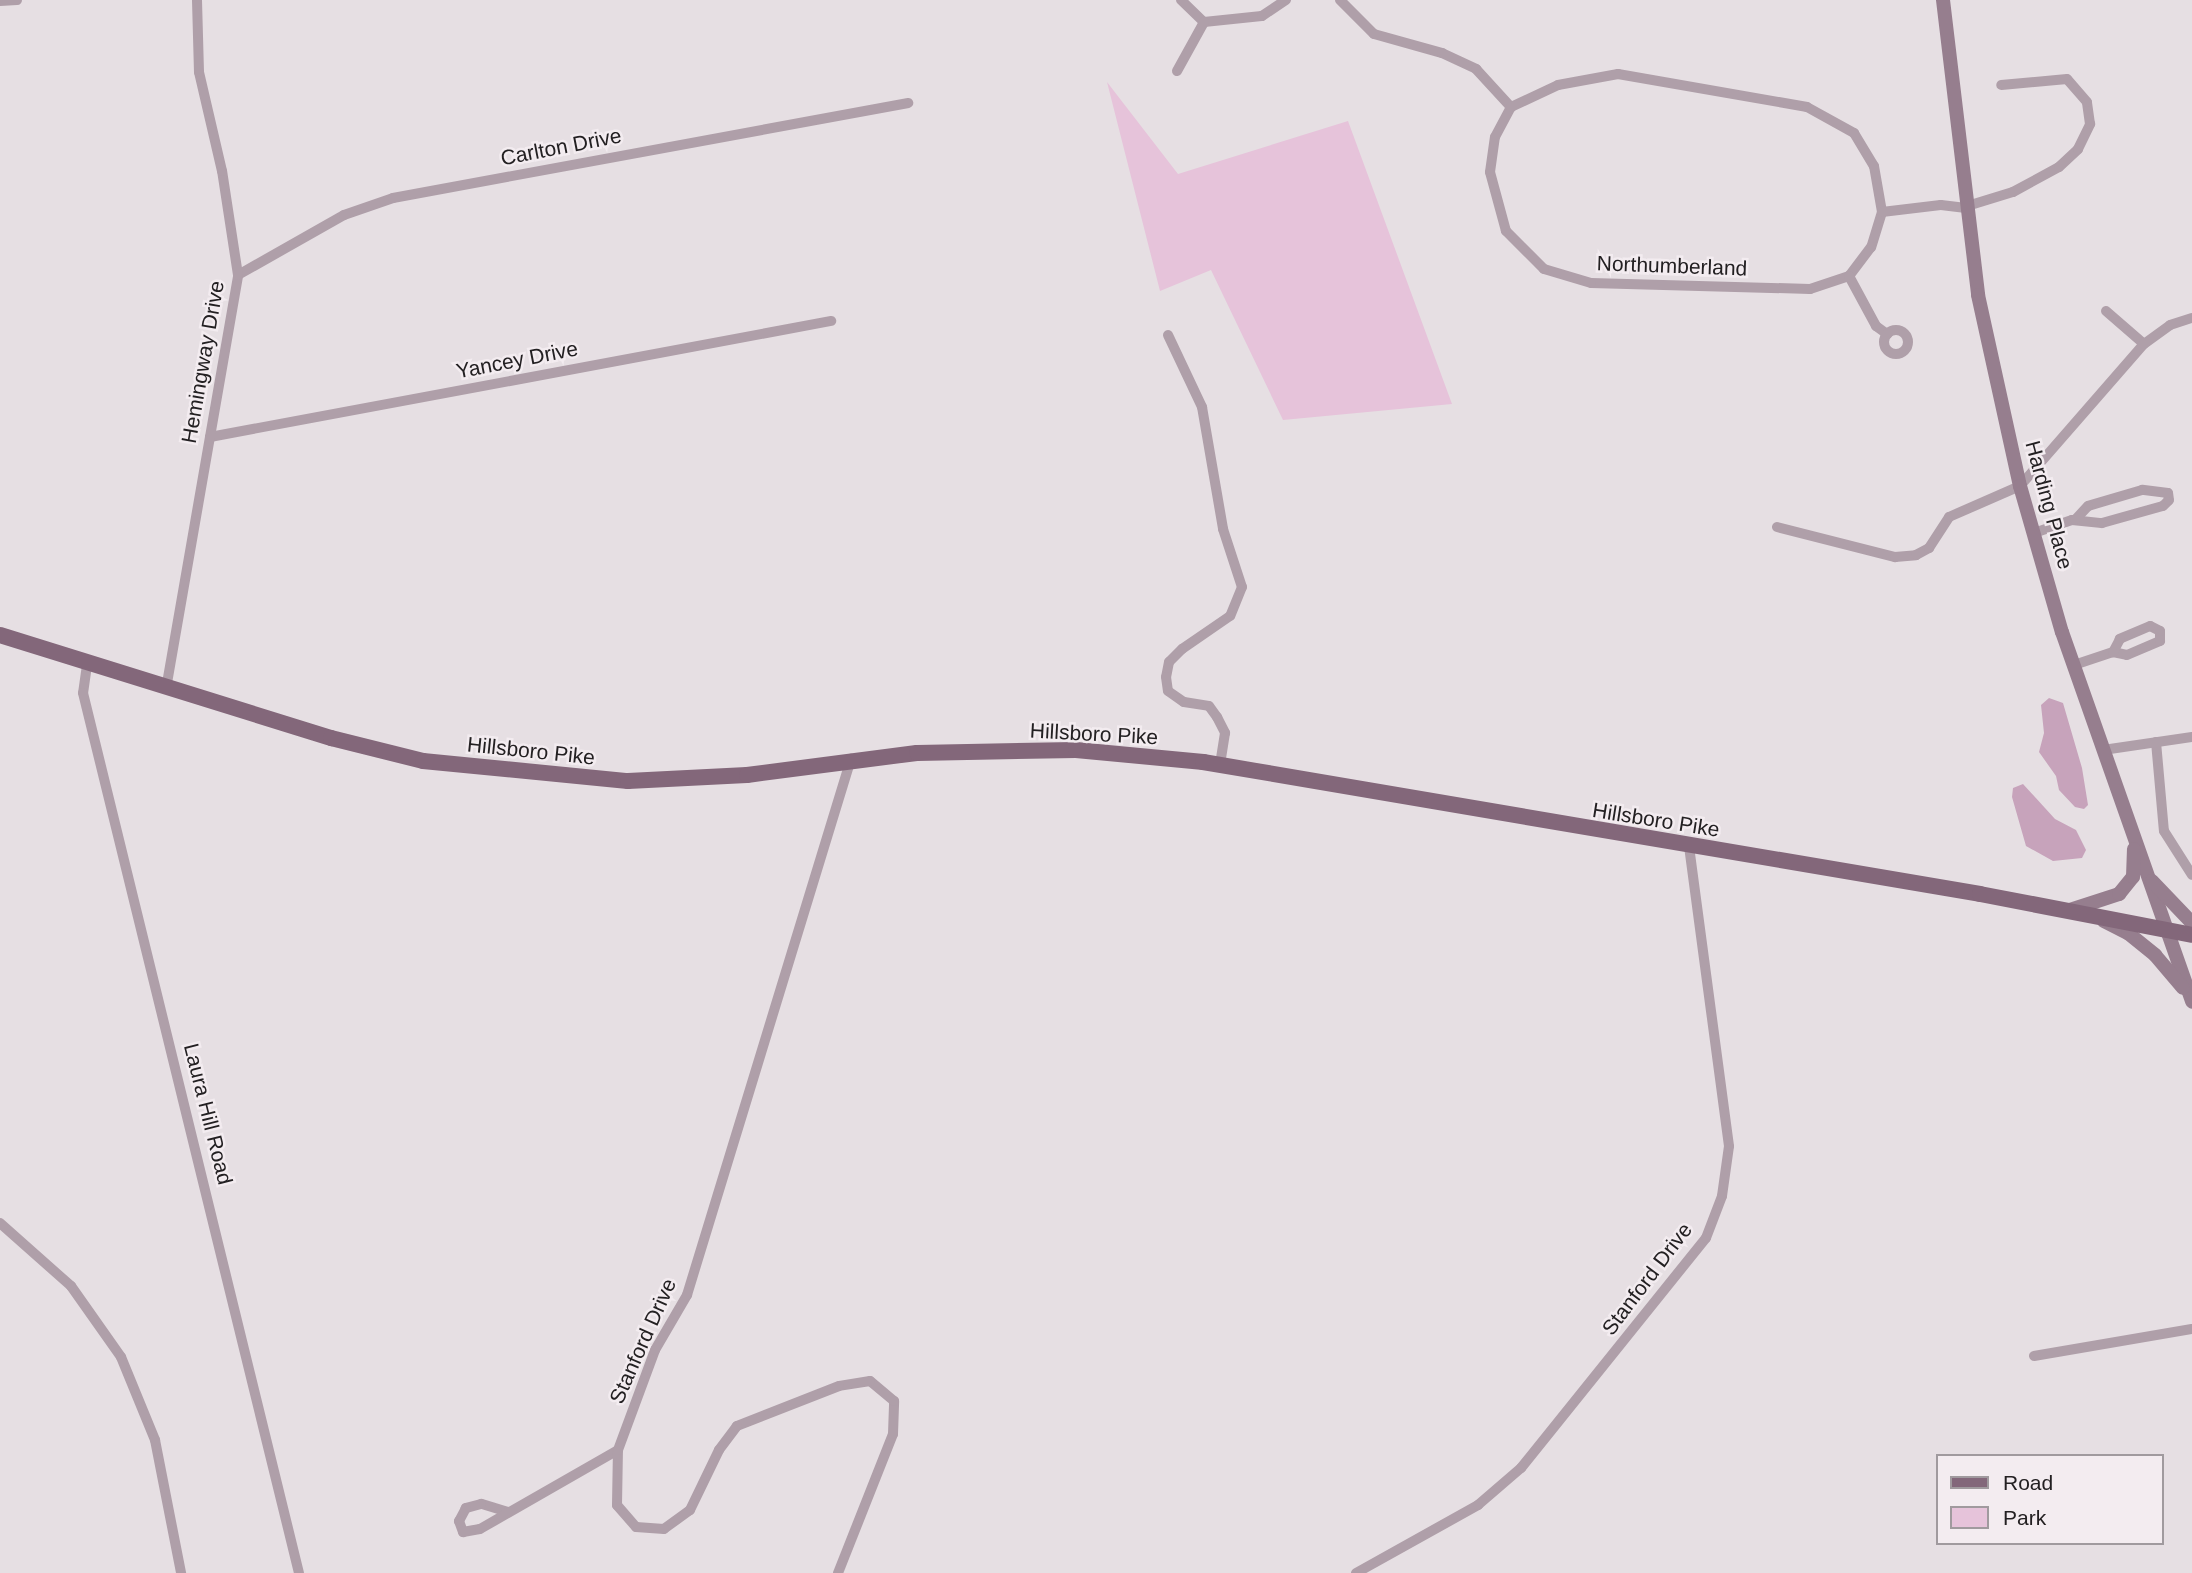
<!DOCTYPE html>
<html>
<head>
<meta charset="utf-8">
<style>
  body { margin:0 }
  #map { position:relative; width:2192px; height:1573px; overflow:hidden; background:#e6dfe3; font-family:Arial,sans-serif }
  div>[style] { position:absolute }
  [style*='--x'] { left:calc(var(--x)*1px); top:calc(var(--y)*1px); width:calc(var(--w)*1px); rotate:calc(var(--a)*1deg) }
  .green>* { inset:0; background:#e6c3da }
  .water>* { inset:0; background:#c7a3bb }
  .minor>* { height:10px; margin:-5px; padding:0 5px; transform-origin:5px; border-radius:5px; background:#af9fa9 }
  .minor>.ring { margin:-5px; padding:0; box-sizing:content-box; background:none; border:10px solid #af9fa9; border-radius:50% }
  .secondary>* { height:14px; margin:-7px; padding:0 7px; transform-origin:7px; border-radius:7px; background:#967e8e }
  .primary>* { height:16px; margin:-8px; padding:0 8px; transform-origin:8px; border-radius:8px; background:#83677a }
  span { translate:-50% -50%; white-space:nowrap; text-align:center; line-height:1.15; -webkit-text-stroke:5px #f3ecf0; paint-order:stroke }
  .street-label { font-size:21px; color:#232022 }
  .legend { position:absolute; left:1936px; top:1454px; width:228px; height:91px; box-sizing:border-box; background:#f3ecf0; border:2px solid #a09a9e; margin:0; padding:9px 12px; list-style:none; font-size:21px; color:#232022 }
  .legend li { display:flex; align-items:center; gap:14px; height:35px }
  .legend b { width:35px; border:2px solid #a09a9e }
</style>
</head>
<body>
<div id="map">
  <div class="green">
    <div style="clip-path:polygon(1107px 82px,1178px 174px,1348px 121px,1452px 404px,1283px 420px,1211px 270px,1160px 291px)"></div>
  </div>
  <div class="water">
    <div style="clip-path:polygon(2049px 698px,2063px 703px,2082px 768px,2088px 805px,2084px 809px,2075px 807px,2059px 790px,2056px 776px,2039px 752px,2044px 733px,2041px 705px)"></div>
    <div style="clip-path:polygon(2023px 784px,2055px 819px,2076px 830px,2086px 850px,2082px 858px,2053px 861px,2026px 846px,2012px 797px,2013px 788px)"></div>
  </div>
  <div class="minor">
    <div style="--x:1181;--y:0;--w:32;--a:44"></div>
    <div style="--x:1204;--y:22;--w:58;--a:-5.9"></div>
    <div style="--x:1262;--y:16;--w:29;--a:-34"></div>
    <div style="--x:1340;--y:0;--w:48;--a:45"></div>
    <div style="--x:1374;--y:34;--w:71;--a:15.6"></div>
    <div style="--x:1442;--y:53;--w:38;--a:25"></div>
    <div style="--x:1476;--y:69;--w:52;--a:47.4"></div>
    <div style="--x:0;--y:1;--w:17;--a:-3"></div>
    <div style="--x:1177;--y:71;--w:56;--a:-61.1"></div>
    <div style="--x:1618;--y:74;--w:192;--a:9.9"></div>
    <div style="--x:1807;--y:107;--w:54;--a:29"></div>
    <div style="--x:1854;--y:133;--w:39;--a:59"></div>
    <div style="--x:1874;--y:166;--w:47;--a:80.1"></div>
    <div style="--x:1882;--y:212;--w:37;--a:107"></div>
    <div style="--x:1871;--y:247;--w:36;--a:127"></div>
    <div style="--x:1849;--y:276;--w:41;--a:161.6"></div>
    <div style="--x:1810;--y:289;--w:219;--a:-178.4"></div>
    <div style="--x:1591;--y:283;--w:49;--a:-163.4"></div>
    <div style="--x:1544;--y:269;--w:54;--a:-135"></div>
    <div style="--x:1506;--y:231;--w:61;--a:-105.2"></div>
    <div style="--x:1490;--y:172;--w:35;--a:-82"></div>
    <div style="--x:1495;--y:137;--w:34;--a:-62"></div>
    <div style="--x:1511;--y:107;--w:52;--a:-25.1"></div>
    <div style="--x:1558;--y:85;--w:61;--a:-10.4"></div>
    <div style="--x:1964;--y:207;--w:51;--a:-17"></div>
    <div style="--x:2013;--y:192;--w:52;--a:-28.5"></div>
    <div style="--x:2059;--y:167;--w:26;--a:-43"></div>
    <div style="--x:2078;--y:149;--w:28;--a:-64"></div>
    <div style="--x:2090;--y:124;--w:22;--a:-98"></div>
    <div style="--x:2087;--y:102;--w:30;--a:-131"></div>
    <div style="--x:2067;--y:79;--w:66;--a:174.8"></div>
    <div style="--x:1882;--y:212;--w:59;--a:-6.8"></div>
    <div style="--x:1941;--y:205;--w:23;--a:7"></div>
    <div style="--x:238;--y:275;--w:122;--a:-29.5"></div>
    <div style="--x:344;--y:215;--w:52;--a:-19.1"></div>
    <div style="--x:393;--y:198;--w:524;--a:-10.45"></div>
    <div style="--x:1849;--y:276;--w:57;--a:61.6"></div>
    <div style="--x:1876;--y:326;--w:14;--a:36"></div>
    <div style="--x:2106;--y:311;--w:50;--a:41"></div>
    <div class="ring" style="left:1884px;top:330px;width:14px;height:14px"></div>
    <div style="--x:1168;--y:335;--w:80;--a:64.7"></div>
    <div style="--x:1202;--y:407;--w:124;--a:80.2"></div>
    <div style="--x:1223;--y:529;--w:61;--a:71.9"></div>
    <div style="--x:1242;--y:587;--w:31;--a:112"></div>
    <div style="--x:1230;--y:616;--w:58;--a:145.5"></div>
    <div style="--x:1182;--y:649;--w:18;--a:135"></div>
    <div style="--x:1169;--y:662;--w:15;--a:101"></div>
    <div style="--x:1166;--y:677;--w:14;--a:82"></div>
    <div style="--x:1168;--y:691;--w:19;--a:35"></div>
    <div style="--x:1184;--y:702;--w:25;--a:9"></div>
    <div style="--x:1209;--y:706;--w:14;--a:54"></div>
    <div style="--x:1217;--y:717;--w:18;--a:63"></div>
    <div style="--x:1225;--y:733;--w:32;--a:99"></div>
    <div style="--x:210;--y:437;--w:632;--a:-10.58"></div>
    <div style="--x:1777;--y:527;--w:122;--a:14.3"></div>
    <div style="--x:1895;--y:557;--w:21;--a:-5"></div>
    <div style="--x:1916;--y:555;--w:15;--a:-28"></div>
    <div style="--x:1929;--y:548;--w:37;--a:-57"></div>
    <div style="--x:1949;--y:517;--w:77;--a:-23.6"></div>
    <div style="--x:2020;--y:486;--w:189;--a:-48.9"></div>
    <div style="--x:2144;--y:344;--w:32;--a:-36"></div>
    <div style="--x:2170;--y:325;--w:23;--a:-18"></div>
    <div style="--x:2034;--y:533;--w:40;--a:-18.9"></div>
    <div style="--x:2072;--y:520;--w:30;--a:6"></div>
    <div style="--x:2102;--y:523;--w:63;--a:-15.6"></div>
    <div style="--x:2163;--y:506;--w:8;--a:-45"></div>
    <div style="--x:2169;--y:500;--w:7;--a:-98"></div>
    <div style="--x:2168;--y:493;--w:26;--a:-173"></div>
    <div style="--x:2142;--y:490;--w:56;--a:163.5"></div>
    <div style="--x:2088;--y:506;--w:19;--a:133"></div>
    <div style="--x:87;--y:665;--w:28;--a:98"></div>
    <div style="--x:83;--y:693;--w:906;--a:76.21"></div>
    <div style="--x:2074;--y:665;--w:41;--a:-18.4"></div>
    <div style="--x:2113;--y:652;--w:14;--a:12"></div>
    <div style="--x:2127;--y:655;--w:36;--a:-23"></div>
    <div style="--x:2160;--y:641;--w:10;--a:-90"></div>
    <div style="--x:2160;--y:631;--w:11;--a:-153"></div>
    <div style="--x:2150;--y:626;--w:33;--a:157"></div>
    <div style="--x:2120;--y:639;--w:15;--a:118"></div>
    <div style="--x:166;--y:689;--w:420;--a:-80.1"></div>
    <div style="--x:238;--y:275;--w:105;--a:-98.7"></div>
    <div style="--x:222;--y:171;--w:102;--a:-103.1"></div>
    <div style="--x:199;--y:72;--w:72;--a:-91.6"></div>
    <div style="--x:2156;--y:742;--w:89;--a:84.9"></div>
    <div style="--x:2164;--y:831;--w:52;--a:57.5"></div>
    <div style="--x:2103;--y:750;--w:90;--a:-8.3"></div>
    <div style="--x:0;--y:1223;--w:95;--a:41.6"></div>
    <div style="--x:71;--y:1286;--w:87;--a:54.8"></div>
    <div style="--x:121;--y:1357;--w:90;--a:67.7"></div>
    <div style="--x:155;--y:1440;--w:136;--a:78.9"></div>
    <div style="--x:2034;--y:1356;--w:160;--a:-9.7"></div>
    <div style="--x:508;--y:1512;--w:28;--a:-163"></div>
    <div style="--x:481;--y:1504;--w:16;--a:165"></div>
    <div style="--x:466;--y:1508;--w:15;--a:118"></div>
    <div style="--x:459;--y:1521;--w:12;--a:70"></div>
    <div style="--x:463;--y:1532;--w:17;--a:-10"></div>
    <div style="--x:480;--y:1529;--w:159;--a:-29.8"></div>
    <div style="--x:838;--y:1573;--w:149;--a:-68.4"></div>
    <div style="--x:893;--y:1434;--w:33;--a:-88"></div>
    <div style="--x:894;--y:1401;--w:31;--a:-140"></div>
    <div style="--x:870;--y:1381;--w:31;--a:171"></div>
    <div style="--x:839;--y:1386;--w:110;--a:158.6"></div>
    <div style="--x:737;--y:1426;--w:30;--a:127"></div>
    <div style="--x:719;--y:1450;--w:67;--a:115.8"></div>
    <div style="--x:690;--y:1510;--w:32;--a:144"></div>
    <div style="--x:664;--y:1529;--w:28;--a:-176"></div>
    <div style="--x:636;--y:1527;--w:29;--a:-131"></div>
    <div style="--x:617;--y:1505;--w:55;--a:-89"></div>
    <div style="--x:618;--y:1450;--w:107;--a:-69.7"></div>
    <div style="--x:655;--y:1350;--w:64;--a:-59.8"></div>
    <div style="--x:687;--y:1295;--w:561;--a:-72.99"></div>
    <div style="--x:1356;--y:1573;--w:140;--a:-29.1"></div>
    <div style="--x:1478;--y:1505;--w:57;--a:-40.7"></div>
    <div style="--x:1521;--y:1468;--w:295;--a:-51.2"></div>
    <div style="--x:1706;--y:1238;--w:45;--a:-69.1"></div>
    <div style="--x:1722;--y:1196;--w:50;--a:-82"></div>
    <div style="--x:1729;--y:1146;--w:302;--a:-97.6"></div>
  </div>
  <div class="secondary">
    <div style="--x:1943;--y:0;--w:297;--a:83.2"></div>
    <div style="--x:1978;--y:295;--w:196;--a:77.6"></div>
    <div style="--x:2020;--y:486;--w:152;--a:74"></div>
    <div style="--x:2062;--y:632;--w:392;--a:70.6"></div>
    <div style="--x:2152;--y:881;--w:58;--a:46.4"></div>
    <div style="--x:2070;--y:910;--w:52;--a:-18.1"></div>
    <div style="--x:2119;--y:894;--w:22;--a:-51"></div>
    <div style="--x:2133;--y:877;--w:28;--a:-88"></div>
    <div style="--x:2104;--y:921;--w:27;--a:27"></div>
    <div style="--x:2128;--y:933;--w:35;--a:39"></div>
    <div style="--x:2155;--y:955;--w:43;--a:49.7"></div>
  </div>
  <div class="primary">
    <div style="--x:0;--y:635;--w:347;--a:17.3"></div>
    <div style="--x:331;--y:738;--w:95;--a:14"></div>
    <div style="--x:423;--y:761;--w:206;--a:5.6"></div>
    <div style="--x:628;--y:781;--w:119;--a:-2.9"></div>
    <div style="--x:747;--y:775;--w:171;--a:-7.4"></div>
    <div style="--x:917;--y:753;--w:159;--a:-1.1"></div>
    <div style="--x:1076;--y:750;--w:128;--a:5.4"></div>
    <div style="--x:1203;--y:762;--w:788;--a:9.64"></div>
    <div style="--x:1980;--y:894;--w:216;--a:10.9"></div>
  </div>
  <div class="street-label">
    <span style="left:561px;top:147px;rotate:-11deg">Carlton Drive</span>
    <span style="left:1672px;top:266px;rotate:2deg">Northumberland</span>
    <span style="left:517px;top:360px;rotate:-11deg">Yancey Drive</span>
    <span style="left:203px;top:362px;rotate:-80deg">Hemingway Drive</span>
    <span style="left:2049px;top:505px;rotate:75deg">Harding Place</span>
    <span style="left:1094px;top:734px;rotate:3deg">Hillsboro Pike</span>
    <span style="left:531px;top:751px;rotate:6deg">Hillsboro Pike</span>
    <span style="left:1656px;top:820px;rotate:9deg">Hillsboro Pike</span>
    <span style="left:208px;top:1114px;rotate:76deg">Laura Hill Road</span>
    <span style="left:1647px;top:1279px;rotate:-53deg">Stanford Drive</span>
    <span style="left:643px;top:1341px;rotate:-66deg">Stanford Drive</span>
  </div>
  <ul class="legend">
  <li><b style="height:9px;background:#83677a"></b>Road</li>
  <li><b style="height:19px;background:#e6c3da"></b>Park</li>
  </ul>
</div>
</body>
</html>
